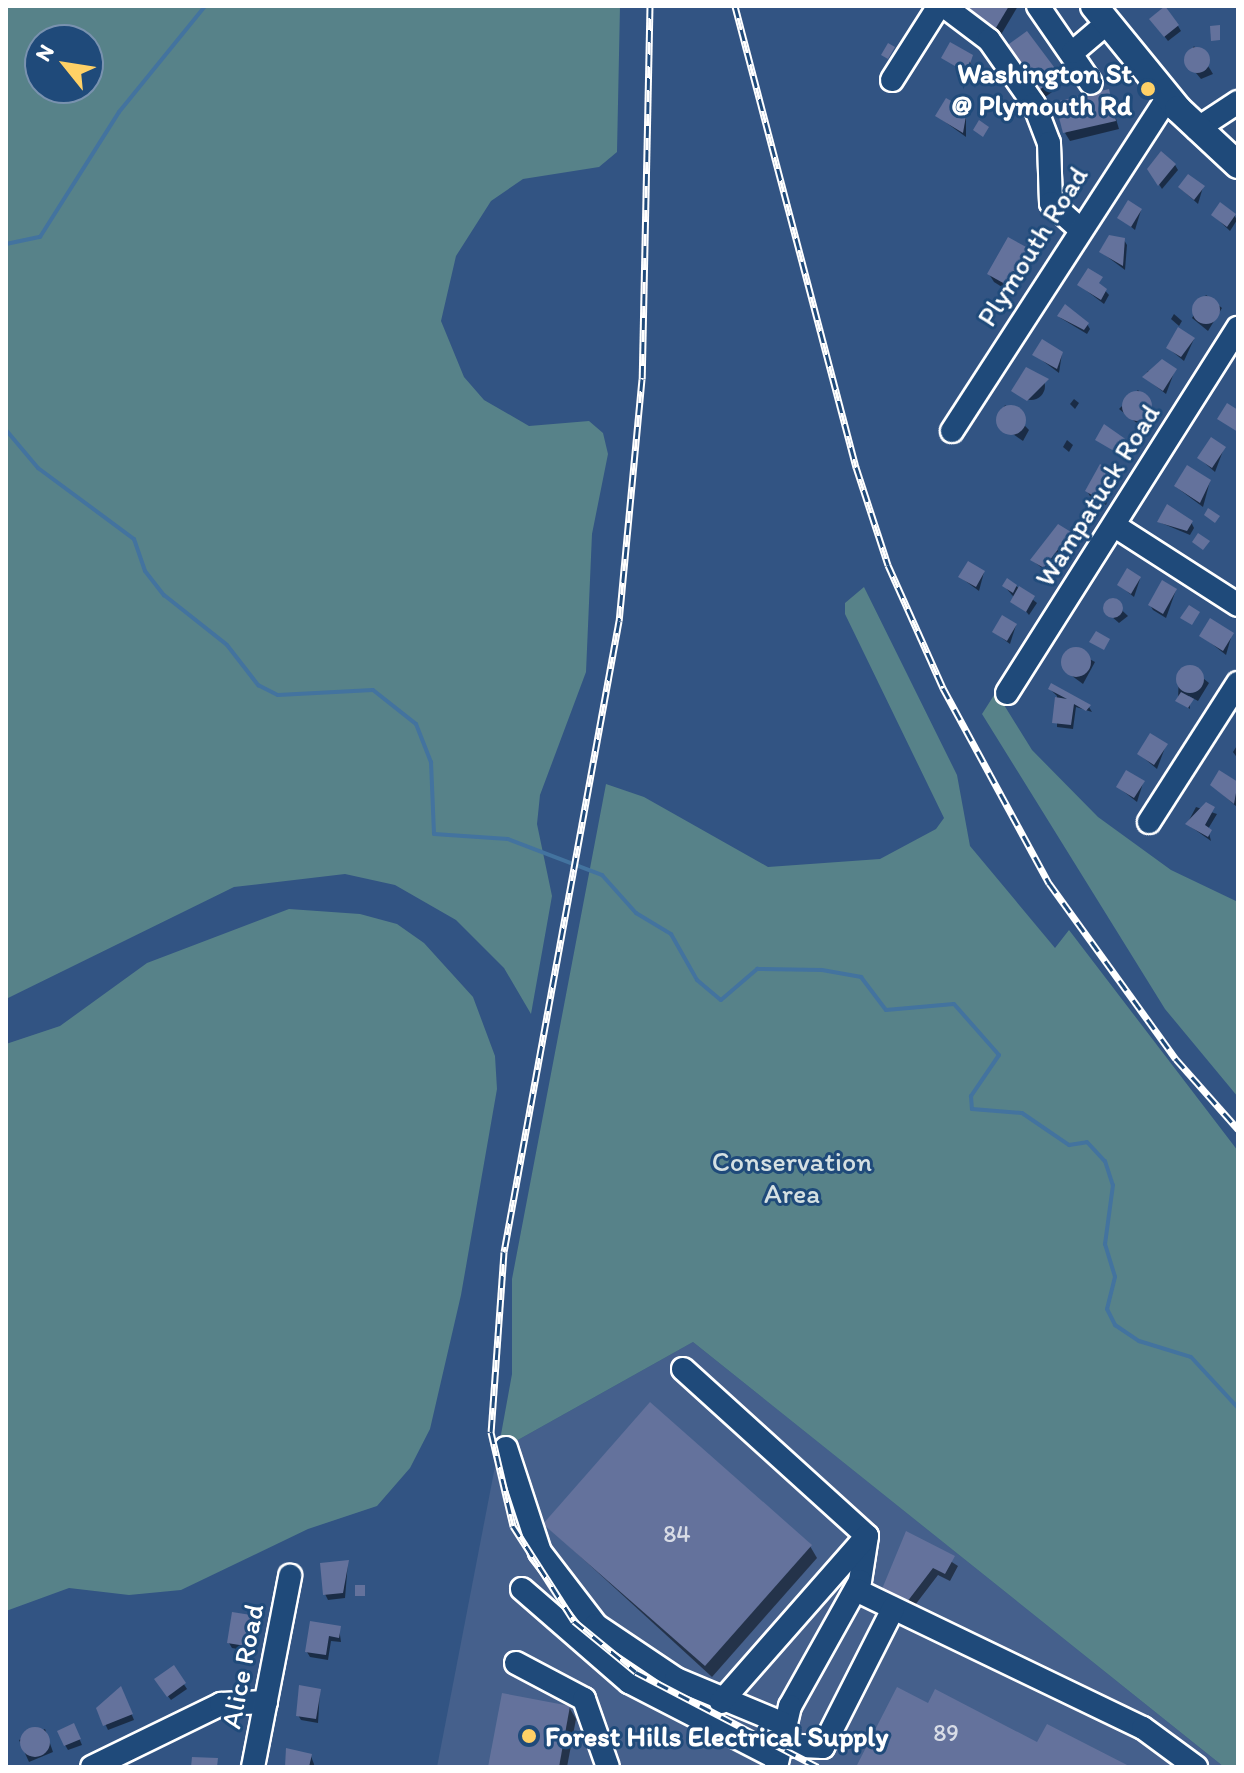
<!DOCTYPE html>
<html>
<head>
<meta charset="utf-8">
<style>
  body { margin:0 }
  #map { position:relative; width:1244px; height:1773px; overflow:hidden; background:#325483; font-family:Itim,sans-serif }
  div>[style] { position:absolute }
  [style*='--x'] { left:calc(var(--x)*1px); top:calc(var(--y)*1px); width:calc(var(--w)*1px); rotate:calc(var(--a)*1deg) }
  .built>* { inset:0; background:#45608c }
  .green>* { inset:0; background:#578289 }
  .shadow>* { inset:0; background:#0007 }
  .round { border-radius:50% }
  .stream>* { height:4px; margin:-2px; padding:0 2px; transform-origin:2px; border-radius:2px; background:#43739f }
  .building>* { inset:0; background:#64729c }
  .roads { filter:drop-shadow(2px 0 #fff) drop-shadow(-2px 0 #fff) drop-shadow(0 2px #fff) drop-shadow(0 -2px #fff) }
  .minor>* { height:22px; margin:-11px; padding:0 11px; transform-origin:11px; border-radius:11px; background:#1f4a7a }
  .major>* { height:26px; margin:-13px; padding:0 13px; transform-origin:13px; border-radius:13px; background:#1f4a7a }
  .rail>* { height:7px; margin-top:-3.5px; transform-origin:0; background:repeating-linear-gradient(90deg,#1f4a7a 0 12px,#fff 0 24px); box-sizing:border-box; border-block:2px solid #fff }
  .dots>* { width:22px; height:22px; translate:-50% -50%; box-sizing:border-box; border:4px solid #1f4a7a; border-radius:50% }
  span { translate:-50% -50%; white-space:nowrap; text-align:center; line-height:1.15; -webkit-text-stroke:6px #1f4a7a; paint-order:stroke }
  .number-label { font-size:24px; color:#d8dce6 }
  .number-label span { -webkit-text-stroke-width:0 }
  .poi-label { font-size:28px; color:#fff; font-weight:700 }
  .right { translate:-100% -50%; text-align:right }
  .left { translate:0 -50%; text-align:left }
  .street-label { font-size:28px; color:#fff }
  .park-label { font-size:28px; color:#d5e0e2 }
  .frame { position:absolute; inset:0; border:8px solid #fff; pointer-events:none }
  .north { position:absolute; left:24px; top:24px; width:80px; height:80px; box-sizing:border-box; background:#1f4a7a; border:2px solid #7992af; border-radius:50%; rotate:300deg; font-size:22px; font-weight:700; line-height:32px; text-align:center; color:#fff }
  .north::after { content:''; display:block; margin:auto; width:28px; height:36px; background:#ffd166; clip-path:polygon(50% 0,100% 100%,50% 72%,0 100%) }
</style>
</head>
<body>
<div id="map">
  <div class="built">
    <div style="clip-path:polygon(693px 1342px,1224px 1767px,437px 1767px,498px 1451px)"></div>
  </div>
  <div class="green">
    <div style="clip-path:polygon(evenodd,6px 6px,620px 6px,617px 152px,599px 167px,523px 179px,491px 201px,456px 256px,441px 321px,464px 377px,484px 400px,529px 426px,589px 421px,603px 433px,608px 454px,592px 534px,586px 672px,540px 795px,537px 824px,552px 896px,531px 1014px,504px 968px,456px 920px,395px 885px,345px 874px,234px 887px,6px 999px,6px 6px,40px 40px,88px 40px,88px 88px,40px 88px,40px 40px)"></div>
    <div style="clip-path:polygon(864px 587px,957px 775px,970px 846px,1055px 948px,1069px 930px,1238px 1151px,1238px 1767px,1224px 1767px,693px 1342px,498px 1451px,512px 1374px,512px 1279px,606px 784px,644px 797px,768px 867px,880px 859px,936px 829px,944px 818px,845px 614px,845px 603px)"></div>
    <div style="clip-path:polygon(996px 692px,1032px 750px,1098px 817px,1171px 870px,1238px 902px,1238px 1097px,1165px 1009px,982px 714px)"></div>
    <div style="clip-path:polygon(289px 909px,360px 914px,397px 924px,424px 943px,473px 997px,495px 1056px,497px 1089px,461px 1295px,430px 1429px,410px 1468px,377px 1506px,308px 1529px,181px 1590px,129px 1595px,69px 1588px,6px 1611px,6px 1044px,60px 1026px,147px 963px)"></div>
  </div>
  <div class="shadow">
    <div style="clip-path:polygon(973px 6px,1018px 6px,999px 38px)"></div>
    <div style="clip-path:polygon(1155px 24px,1178px 26px,1181px 31px,1168px 41px)"></div>
    <div style="clip-path:polygon(1194px 46px,1210px 69px,1213px 74px,1201px 79px,1186px 61px)"></div>
    <div style="clip-path:polygon(971px 57px,970px 76px,944px 58px)"></div>
    <div style="clip-path:polygon(1009px 58px,1058px 76px,1063px 84px,1041px 100px)"></div>
    <div style="clip-path:polygon(1108px 92px,1119px 129px,1070px 141px,1065px 133px)"></div>
    <div style="clip-path:polygon(966px 112px,966px 137px,937px 116px)"></div>
    <div style="clip-path:polygon(1175px 165px,1178px 170px,1162px 189px,1149px 169px)"></div>
    <div style="clip-path:polygon(1203px 187px,1198px 204px,1180px 188px)"></div>
    <div style="clip-path:polygon(1141px 210px,1135px 230px,1120px 218px)"></div>
    <div style="clip-path:polygon(1213px 215px,1234px 215px,1237px 220px,1230px 231px)"></div>
    <div style="clip-path:polygon(1124px 240px,1127px 245px,1125px 270px,1101px 252px)"></div>
    <div style="clip-path:polygon(1026px 250px,1031px 258px,1023px 281px,1010px 292px,994px 282px,989px 274px)"></div>
    <div style="clip-path:polygon(1088px 271px,1109px 295px,1104px 304px,1079px 285px)"></div>
    <div style="clip-path:polygon(1206px 295px,1222px 308px,1208px 331px,1192px 318px)"></div>
    <div style="clip-path:polygon(1174px 314px,1182px 321px,1179px 326px,1171px 319px)"></div>
    <div style="clip-path:polygon(1059px 317px,1087px 324px,1090px 329px,1087px 334px)"></div>
    <div style="clip-path:polygon(1194px 339px,1184px 361px,1168px 348px)"></div>
    <div style="clip-path:polygon(1062px 353px,1059px 373px,1035px 355px)"></div>
    <div style="clip-path:polygon(1175px 370px,1166px 394px,1144px 377px,1148px 371px)"></div>
    <div class="round" style="left:1017px;top:372px;width:28px;height:28px"></div>
    <div style="clip-path:polygon(1138px 390px,1154px 413px,1143px 428px,1119px 409px)"></div>
    <div style="clip-path:polygon(1074px 399px,1079px 403px,1075px 409px,1070px 404px)"></div>
    <div style="clip-path:polygon(1005px 405px,1029px 430px,1023px 441px,998px 424px)"></div>
    <div style="clip-path:polygon(1104px 427px,1132px 446px,1129px 462px,1098px 439px)"></div>
    <div style="clip-path:polygon(1067px 440px,1073px 445px,1069px 452px,1063px 447px)"></div>
    <div style="clip-path:polygon(1224px 448px,1215px 472px,1199px 458px)"></div>
    <div style="clip-path:polygon(1117px 476px,1106px 505px,1090px 496px,1087px 491px)"></div>
    <div style="clip-path:polygon(1210px 481px,1203px 507px,1176px 487px)"></div>
    <div style="clip-path:polygon(1159px 522px,1191px 522px,1194px 528px,1190px 535px)"></div>
    <div style="clip-path:polygon(1058px 527px,1073px 539px,1047px 572px,1032px 560px)"></div>
    <div style="clip-path:polygon(984px 572px,979px 591px,960px 577px)"></div>
    <div style="clip-path:polygon(1140px 579px,1134px 597px,1119px 585px)"></div>
    <div style="clip-path:polygon(1016px 586px,1037px 603px,1029px 615px,1006px 588px)"></div>
    <div style="clip-path:polygon(1176px 590px,1166px 618px,1153px 610px,1150px 605px)"></div>
    <div style="clip-path:polygon(1110px 599px,1128px 616px,1119px 623px,1104px 610px)"></div>
    <div style="clip-path:polygon(1016px 625px,1010px 644px,994px 632px)"></div>
    <div style="clip-path:polygon(1232px 634px,1226px 655px,1202px 636px)"></div>
    <div style="clip-path:polygon(1071px 649px,1095px 662px,1083px 684px,1064px 670px)"></div>
    <div style="clip-path:polygon(1188px 666px,1209px 683px,1198px 701px,1189px 696px,1190px 709px,1178px 701px,1179px 670px)"></div>
    <div style="clip-path:polygon(1050px 689px,1089px 707px,1092px 712px,1076px 707px,1073px 729px,1057px 727px,1057px 696px)"></div>
    <div style="clip-path:polygon(1238px 744px,1238px 759px,1233px 752px)"></div>
    <div style="clip-path:polygon(1166px 745px,1157px 769px,1139px 754px)"></div>
    <div style="clip-path:polygon(1220px 773px,1238px 785px,1238px 808px,1212px 785px)"></div>
    <div style="clip-path:polygon(1143px 783px,1137px 802px,1118px 787px)"></div>
    <div style="clip-path:polygon(1196px 807px,1217px 814px,1208px 829px,1211px 841px,1187px 824px)"></div>
    <div style="clip-path:polygon(545px 1524px,810px 1546px,817px 1558px,712px 1677px)"></div>
    <div style="clip-path:polygon(907px 1533px,958px 1566px,950px 1581px,938px 1575px,912px 1609px,884px 1589px)"></div>
    <div style="clip-path:polygon(348px 1562px,345px 1598px,328px 1600px,325px 1594px)"></div>
    <div style="clip-path:polygon(249px 1617px,248px 1651px,232px 1648px,229px 1643px)"></div>
    <div style="clip-path:polygon(339px 1628px,341px 1642px,331px 1641px,328px 1660px,310px 1657px,307px 1652px)"></div>
    <div style="clip-path:polygon(173px 1668px,187px 1689px,171px 1700px,159px 1685px)"></div>
    <div style="clip-path:polygon(121px 1689px,134px 1720px,108px 1730px,98px 1709px)"></div>
    <div style="clip-path:polygon(320px 1690px,318px 1723px,301px 1720px,298px 1715px)"></div>
    <div style="clip-path:polygon(569px 1707px,576px 1719px,567px 1767px,490px 1767px)"></div>
    <div style="clip-path:polygon(45px 1729px,53px 1752px,29px 1762px,19px 1740px)"></div>
    <div style="clip-path:polygon(76px 1731px,82px 1745px,68px 1750px,65px 1745px)"></div>
    <div style="clip-path:polygon(311px 1756px,315px 1767px,286px 1767px)"></div>
  </div>
  <div class="stream">
    <div style="--x:6;--y:244;--w:35;--a:-12"></div>
    <div style="--x:40;--y:237;--w:148;--a:-57.7"></div>
    <div style="--x:119;--y:112;--w:136;--a:-50.9"></div>
    <div style="--x:6;--y:430;--w:50;--a:49.9"></div>
    <div style="--x:38;--y:468;--w:119;--a:36.5"></div>
    <div style="--x:134;--y:539;--w:34;--a:71"></div>
    <div style="--x:145;--y:571;--w:31;--a:52"></div>
    <div style="--x:164;--y:595;--w:80;--a:38.4"></div>
    <div style="--x:227;--y:645;--w:51;--a:52.2"></div>
    <div style="--x:258;--y:685;--w:22;--a:27"></div>
    <div style="--x:278;--y:695;--w:95;--a:-3"></div>
    <div style="--x:373;--y:690;--w:55;--a:38.3"></div>
    <div style="--x:416;--y:724;--w:41;--a:68.5"></div>
    <div style="--x:431;--y:762;--w:72;--a:87.6"></div>
    <div style="--x:434;--y:834;--w:74;--a:3.9"></div>
    <div style="--x:508;--y:839;--w:101;--a:21"></div>
    <div style="--x:602;--y:875;--w:51;--a:48.2"></div>
    <div style="--x:636;--y:913;--w:41;--a:31"></div>
    <div style="--x:671;--y:934;--w:53;--a:60.5"></div>
    <div style="--x:697;--y:980;--w:31;--a:40"></div>
    <div style="--x:721;--y:1000;--w:48;--a:-40.7"></div>
    <div style="--x:757;--y:969;--w:65;--a:0.9"></div>
    <div style="--x:822;--y:970;--w:40;--a:10"></div>
    <div style="--x:861;--y:977;--w:41;--a:52.9"></div>
    <div style="--x:886;--y:1010;--w:68;--a:-5"></div>
    <div style="--x:954;--y:1004;--w:68;--a:48.6"></div>
    <div style="--x:999;--y:1055;--w:50;--a:124.3"></div>
    <div style="--x:971;--y:1096;--w:13;--a:86"></div>
    <div style="--x:972;--y:1109;--w:50;--a:4.6"></div>
    <div style="--x:1022;--y:1113;--w:57;--a:34.2"></div>
    <div style="--x:1069;--y:1145;--w:18;--a:-9"></div>
    <div style="--x:1087;--y:1142;--w:26;--a:47"></div>
    <div style="--x:1105;--y:1161;--w:25;--a:72"></div>
    <div style="--x:1113;--y:1185;--w:60;--a:97.7"></div>
    <div style="--x:1105;--y:1244;--w:34;--a:73"></div>
    <div style="--x:1115;--y:1277;--w:33;--a:104"></div>
    <div style="--x:1107;--y:1309;--w:18;--a:63"></div>
    <div style="--x:1115;--y:1325;--w:29;--a:34"></div>
    <div style="--x:1139;--y:1341;--w:54;--a:17.1"></div>
    <div style="--x:1191;--y:1357;--w:69;--a:47.3"></div>
  </div>
  <div class="building">
    <div style="clip-path:polygon(971px 6px,1009px 6px,994px 31px,966px 14px)"></div>
    <div style="clip-path:polygon(1165px 6px,1179px 25px,1164px 37px,1149px 19px)"></div>
    <div style="clip-path:polygon(1220px 25px,1220px 40px,1211px 41px,1210px 26px)"></div>
    <div style="clip-path:polygon(1027px 31px,1060px 75px,1035px 93px,1002px 49px)"></div>
    <div style="clip-path:polygon(950px 42px,973px 55px,967px 73px,941px 58px)"></div>
    <div style="clip-path:polygon(888px 43px,895px 47px,888px 59px,881px 55px)"></div>
    <div class="round" style="left:1184px;top:47px;width:26px;height:26px"></div>
    <div style="clip-path:polygon(1109px 89px,1116px 121px,1063px 133px,1055px 102px)"></div>
    <div style="clip-path:polygon(946px 98px,967px 110px,963px 133px,935px 116px)"></div>
    <div style="clip-path:polygon(979px 120px,989px 127px,983px 137px,973px 130px)"></div>
    <div style="clip-path:polygon(1161px 151px,1176px 164px,1158px 186px,1147px 169px)"></div>
    <div style="clip-path:polygon(1188px 174px,1205px 186px,1194px 200px,1178px 187px)"></div>
    <div style="clip-path:polygon(1128px 200px,1142px 209px,1131px 227px,1117px 218px)"></div>
    <div style="clip-path:polygon(1220px 202px,1236px 214px,1227px 227px,1211px 215px)"></div>
    <div style="clip-path:polygon(1109px 235px,1125px 238px,1123px 266px,1099px 252px)"></div>
    <div style="clip-path:polygon(1008px 237px,1028px 248px,1018px 274px,1013px 271px,1005px 284px,987px 274px)"></div>
    <div style="clip-path:polygon(1088px 268px,1103px 277px,1099px 283px,1107px 289px,1101px 300px,1077px 285px)"></div>
    <div class="round" style="left:1192px;top:296px;width:28px;height:28px"></div>
    <div style="clip-path:polygon(1065px 304px,1089px 323px,1084px 330px,1057px 316px)"></div>
    <div style="clip-path:polygon(1178px 327px,1195px 338px,1181px 357px,1166px 348px)"></div>
    <div style="clip-path:polygon(1042px 339px,1063px 352px,1057px 369px,1032px 355px)"></div>
    <div style="clip-path:polygon(1162px 359px,1177px 369px,1163px 391px,1142px 377px)"></div>
    <div style="clip-path:polygon(1026px 367px,1049px 379px,1027px 401px,1011px 391px)"></div>
    <div class="round" style="left:1122px;top:391px;width:30px;height:30px"></div>
    <div style="clip-path:polygon(1227px 403px,1238px 410px,1238px 432px,1217px 419px)"></div>
    <div class="round" style="left:996px;top:405px;width:30px;height:30px"></div>
    <div style="clip-path:polygon(1104px 424px,1134px 445px,1126px 458px,1095px 440px)"></div>
    <div style="clip-path:polygon(1211px 437px,1226px 447px,1212px 468px,1197px 458px)"></div>
    <div style="clip-path:polygon(1100px 464px,1118px 475px,1102px 501px,1085px 491px)"></div>
    <div style="clip-path:polygon(1187px 465px,1211px 480px,1200px 503px,1174px 486px)"></div>
    <div style="clip-path:polygon(1167px 504px,1193px 521px,1187px 531px,1157px 522px)"></div>
    <div style="clip-path:polygon(1208px 508px,1220px 516px,1215px 523px,1204px 515px)"></div>
    <div style="clip-path:polygon(1058px 524px,1071px 532px,1044px 568px,1030px 560px)"></div>
    <div style="clip-path:polygon(1198px 533px,1210px 541px,1203px 550px,1192px 542px)"></div>
    <div style="clip-path:polygon(968px 561px,985px 571px,976px 587px,958px 577px)"></div>
    <div style="clip-path:polygon(1127px 568px,1141px 577px,1131px 594px,1117px 585px)"></div>
    <div style="clip-path:polygon(1007px 578px,1017px 585px,1013px 593px,1002px 586px)"></div>
    <div style="clip-path:polygon(1162px 580px,1177px 589px,1163px 614px,1148px 605px)"></div>
    <div style="clip-path:polygon(1019px 586px,1035px 596px,1026px 612px,1010px 602px)"></div>
    <div class="round" style="left:1103px;top:598px;width:20px;height:20px"></div>
    <div style="clip-path:polygon(1189px 605px,1200px 612px,1192px 625px,1180px 618px)"></div>
    <div style="clip-path:polygon(1002px 615px,1017px 624px,1007px 641px,992px 632px)"></div>
    <div style="clip-path:polygon(1210px 618px,1234px 633px,1223px 651px,1199px 636px)"></div>
    <div style="clip-path:polygon(1096px 631px,1110px 639px,1104px 650px,1089px 642px)"></div>
    <div class="round" style="left:1061px;top:647px;width:30px;height:30px"></div>
    <div class="round" style="left:1176px;top:665px;width:28px;height:28px"></div>
    <div style="clip-path:polygon(1051px 683px,1091px 705px,1086px 711px,1074px 704px,1071px 725px,1052px 723px,1055px 697px,1067px 699px,1048px 689px)"></div>
    <div style="clip-path:polygon(1181px 692px,1194px 699px,1188px 708px,1175px 701px)"></div>
    <div style="clip-path:polygon(1150px 733px,1168px 744px,1154px 765px,1137px 754px)"></div>
    <div style="clip-path:polygon(1126px 770px,1145px 781px,1134px 798px,1116px 787px)"></div>
    <div style="clip-path:polygon(1219px 770px,1238px 782px,1234px 804px,1210px 785px)"></div>
    <div style="clip-path:polygon(1206px 802px,1215px 807px,1205px 825px,1212px 830px,1208px 837px,1185px 824px)"></div>
    <div style="clip-path:polygon(650px 1402px,812px 1545px,705px 1666px,543px 1524px)"></div>
    <div style="clip-path:polygon(906px 1531px,955px 1556px,945px 1574px,933px 1568px,907px 1602px,882px 1589px)"></div>
    <div style="clip-path:polygon(349px 1560px,343px 1593px,323px 1595px,320px 1563px)"></div>
    <div style="clip-path:polygon(355px 1585px,365px 1585px,365px 1596px,355px 1596px)"></div>
    <div style="clip-path:polygon(232px 1612px,251px 1615px,246px 1646px,227px 1643px)"></div>
    <div style="clip-path:polygon(310px 1621px,341px 1626px,339px 1638px,329px 1636px,326px 1655px,305px 1652px)"></div>
    <div style="clip-path:polygon(174px 1665px,186px 1683px,167px 1697px,154px 1679px)"></div>
    <div style="clip-path:polygon(299px 1685px,321px 1689px,316px 1719px,296px 1716px)"></div>
    <div style="clip-path:polygon(121px 1686px,133px 1714px,103px 1726px,96px 1708px)"></div>
    <div style="clip-path:polygon(897px 1687px,928px 1703px,935px 1689px,1037px 1742px,1047px 1724px,1131px 1767px,856px 1767px)"></div>
    <div style="clip-path:polygon(502px 1693px,570px 1706px,559px 1767px,488px 1767px)"></div>
    <div style="clip-path:polygon(74px 1723px,81px 1739px,64px 1746px,57px 1731px)"></div>
    <div class="round" style="left:20px;top:1727px;width:30px;height:30px"></div>
    <div style="clip-path:polygon(286px 1748px,312px 1754px,309px 1767px,285px 1767px)"></div>
    <div style="clip-path:polygon(192px 1757px,218px 1758px,217px 1767px,191px 1767px)"></div>
  </div>
  <div class="roads">
    <div class="minor">
      <div style="--x:944;--y:6;--w:56;--a:37.1"></div>
      <div style="--x:989;--y:40;--w:78;--a:54.9"></div>
      <div style="--x:1034;--y:104;--w:42;--a:69"></div>
      <div style="--x:1049;--y:143;--w:60;--a:88.1"></div>
      <div style="--x:1051;--y:203;--w:38;--a:42"></div>
      <div style="--x:1038;--y:6;--w:93;--a:55.5"></div>
      <div style="--x:1073;--y:52;--w:45;--a:-40.5"></div>
      <div style="--x:892;--y:80;--w:88;--a:-57.6"></div>
      <div style="--x:1197;--y:129;--w:49;--a:-33.4"></div>
      <div style="--x:952;--y:431;--w:398;--a:-57.1"></div>
      <div style="--x:1115;--y:526;--w:146;--a:32.7"></div>
      <div style="--x:1007;--y:693;--w:432;--a:-57.7"></div>
      <div style="--x:1149;--y:822;--w:165;--a:-57.4"></div>
      <div style="--x:683;--y:1369;--w:248;--a:42.2"></div>
      <div style="--x:867;--y:1536;--w:46;--a:98.8"></div>
      <div style="--x:860;--y:1581;--w:143;--a:119.2"></div>
      <div style="--x:790;--y:1706;--w:63;--a:102.9"></div>
      <div style="--x:506;--y:1448;--w:109;--a:71.9"></div>
      <div style="--x:540;--y:1552;--w:92;--a:52.5"></div>
      <div style="--x:596;--y:1625;--w:97;--a:34"></div>
      <div style="--x:676;--y:1679;--w:117;--a:22.6"></div>
      <div style="--x:522;--y:1589;--w:142;--a:41"></div>
      <div style="--x:629;--y:1682;--w:166;--a:27.2"></div>
      <div style="--x:856;--y:1590;--w:318;--a:25.7"></div>
      <div style="--x:1143;--y:1728;--w:66;--a:36.3"></div>
      <div style="--x:516;--y:1663;--w:77;--a:27.9"></div>
      <div style="--x:584;--y:1699;--w:72;--a:70.6"></div>
      <div style="--x:721;--y:1702;--w:221;--a:-48.7"></div>
      <div style="--x:780;--y:1745;--w:43;--a:2.7"></div>
      <div style="--x:823;--y:1747;--w:155;--a:-63.1"></div>
      <div style="--x:92;--y:1767;--w:144;--a:-26"></div>
      <div style="--x:221;--y:1704;--w:45;--a:-2.5"></div>
      <div style="--x:253;--y:1767;--w:195;--a:-79"></div>
    </div>
    <div class="major">
      <div style="--x:1094;--y:6;--w:133;--a:50.8"></div>
      <div style="--x:1178;--y:109;--w:82;--a:43"></div>
    </div>
  </div>
  <div class="rail">
    <div style="--x:650;--y:6;--w:373;--a:91.2"></div>
    <div style="--x:642;--y:379;--w:243;--a:95.4"></div>
    <div style="--x:619;--y:621;--w:641;--a:100.33"></div>
    <div style="--x:504;--y:1252;--w:180;--a:94.1"></div>
    <div style="--x:491;--y:1432;--w:97;--a:76.8"></div>
    <div style="--x:513;--y:1526;--w:113;--a:57.3"></div>
    <div style="--x:574;--y:1621;--w:80;--a:39.4"></div>
    <div style="--x:636;--y:1672;--w:205;--a:27.6"></div>
    <div style="--x:735;--y:6;--w:477;--a:75.3"></div>
    <div style="--x:856;--y:467;--w:103;--a:71.9"></div>
    <div style="--x:888;--y:565;--w:135;--a:65.9"></div>
    <div style="--x:943;--y:688;--w:222;--a:61.5"></div>
    <div style="--x:1049;--y:883;--w:217;--a:54.2"></div>
    <div style="--x:1176;--y:1059;--w:94;--a:48.5"></div>
  </div>
  <div class="dots">
    <div style="left:1148px;top:89px;background:#ffd166"></div>
    <div style="left:529px;top:1736px;background:#ffd166"></div>
  </div>
  <div class="number-label">
    <span style="left:677px;top:1534px">84</span>
    <span style="left:946px;top:1733px">89</span>
  </div>
  <div class="poi-label">
    <span class="right" style="left:1132px;top:89px">Washington St<br>@ Plymouth Rd</span>
    <span class="left" style="left:545px;top:1736px">Forest Hills Electrical Supply</span>
  </div>
  <div class="street-label">
    <span style="left:1032px;top:246px;rotate:-58deg">Plymouth Road</span>
    <span style="left:1097px;top:495px;rotate:-58deg">Wampatuck Road</span>
    <span style="left:242px;top:1666px;rotate:-79deg">Alice Road</span>
  </div>
  <div class="park-label">
    <span style="left:792px;top:1177px">Conservation<br>Area</span>
  </div>
  <div class="frame"></div>
  <div class="north">N</div>
</div>
</body>
</html>
